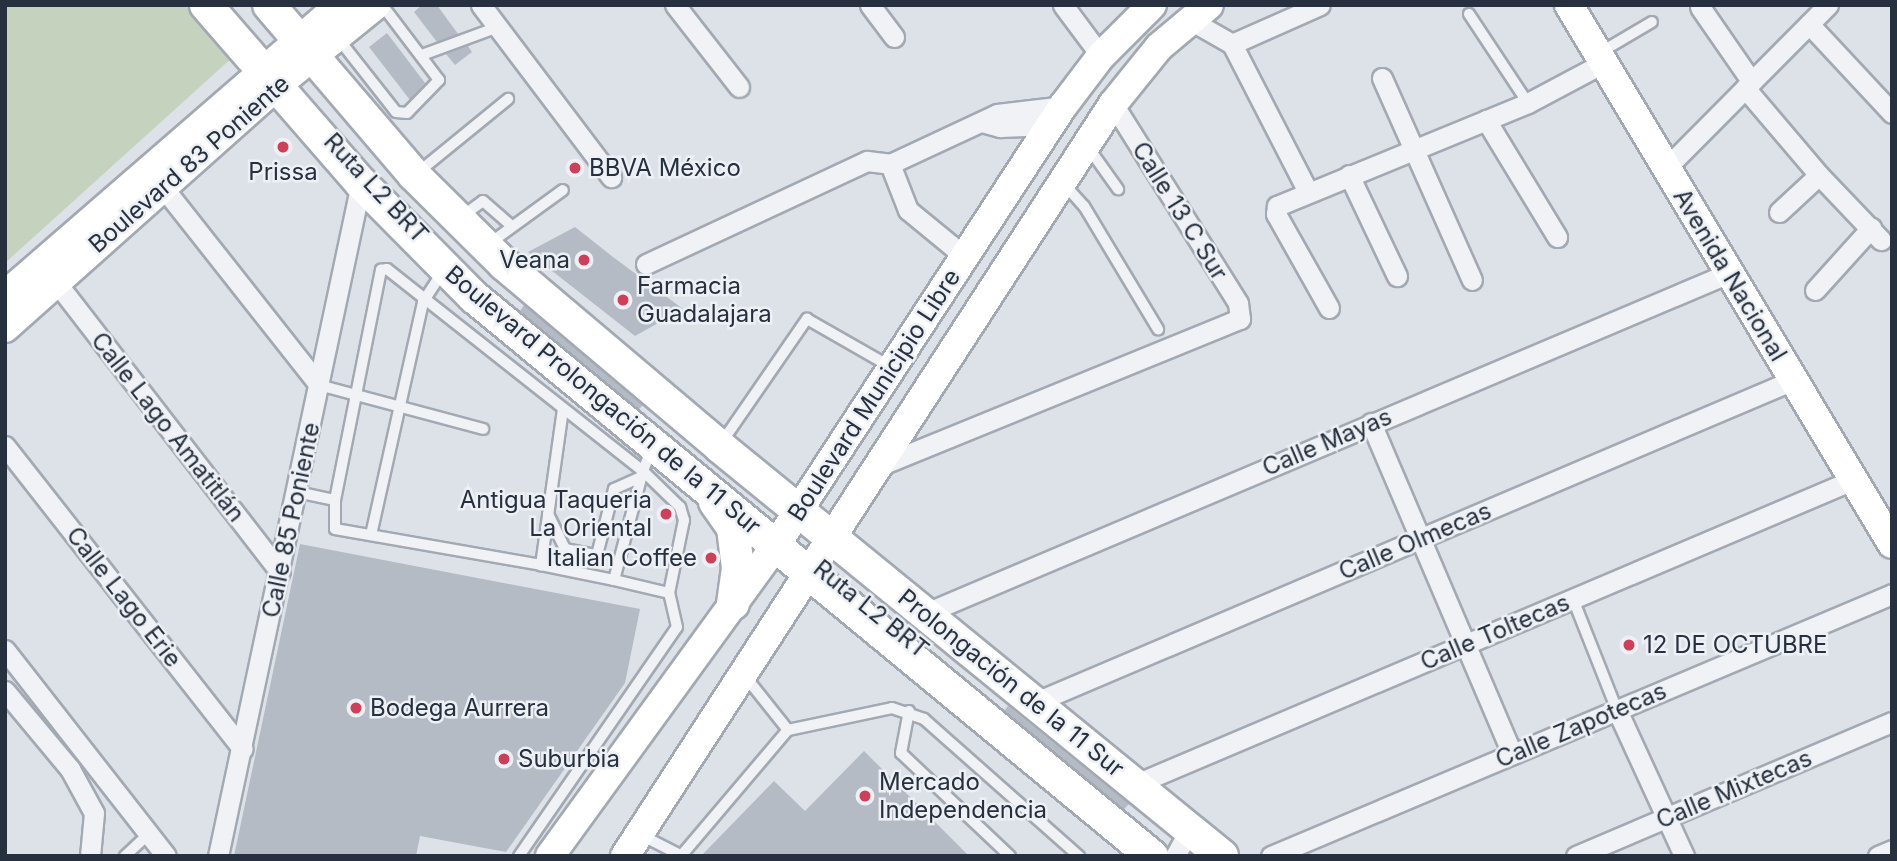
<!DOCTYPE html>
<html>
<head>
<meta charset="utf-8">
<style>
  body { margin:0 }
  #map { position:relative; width:1897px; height:861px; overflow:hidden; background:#dde2e8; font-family:Inter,sans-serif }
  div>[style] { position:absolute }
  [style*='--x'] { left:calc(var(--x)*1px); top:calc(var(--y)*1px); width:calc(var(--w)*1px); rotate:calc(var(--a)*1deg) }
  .green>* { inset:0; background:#c4d2be }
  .building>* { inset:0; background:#b5bbc4 }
  .roads { filter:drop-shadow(2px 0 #a3a9b2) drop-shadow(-2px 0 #a3a9b2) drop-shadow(0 2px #a3a9b2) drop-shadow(0 -2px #a3a9b2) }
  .lane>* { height:10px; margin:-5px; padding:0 5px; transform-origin:5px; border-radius:5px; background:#f0f2f6 }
  .street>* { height:19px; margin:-9.5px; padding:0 9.5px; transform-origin:9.5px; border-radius:9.5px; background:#f0f2f6 }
  .secondary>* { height:28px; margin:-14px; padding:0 14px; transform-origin:14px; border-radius:14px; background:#fff }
  .primary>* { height:32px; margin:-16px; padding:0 16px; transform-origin:16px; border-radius:16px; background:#fff }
  .dots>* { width:19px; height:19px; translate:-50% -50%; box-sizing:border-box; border:4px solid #edf1f5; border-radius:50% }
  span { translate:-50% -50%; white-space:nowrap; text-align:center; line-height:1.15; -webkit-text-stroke:5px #edf1f5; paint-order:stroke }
  .street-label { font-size:24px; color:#27303e }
  .poi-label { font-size:24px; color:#27303e }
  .left { translate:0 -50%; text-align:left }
  .right { translate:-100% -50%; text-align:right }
  .frame { position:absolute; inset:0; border:7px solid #27303e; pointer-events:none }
</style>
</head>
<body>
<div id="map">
  <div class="green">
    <div style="clip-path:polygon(5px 5px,190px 5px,234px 56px,5px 263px)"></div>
  </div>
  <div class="building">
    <div style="clip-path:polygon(422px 5px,437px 5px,458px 34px,437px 42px,414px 12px)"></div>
    <div style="clip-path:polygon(387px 33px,425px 83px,410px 100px,369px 47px)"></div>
    <div style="clip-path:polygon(468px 46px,472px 52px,455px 65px,446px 54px)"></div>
    <div style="clip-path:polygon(575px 227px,613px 257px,683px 309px,635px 336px,528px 252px)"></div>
    <div style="clip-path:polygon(524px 305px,643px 405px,639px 409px,520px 311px)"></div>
    <div style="clip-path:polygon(300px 544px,640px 609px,625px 683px,506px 852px,420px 836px,416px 856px,234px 856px)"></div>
    <div style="clip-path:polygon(1008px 706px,1129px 804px,1124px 809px,1004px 711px)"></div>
    <div style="clip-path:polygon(864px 751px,969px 856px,701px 856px,774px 781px,805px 811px)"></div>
  </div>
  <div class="roads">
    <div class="lane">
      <div style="--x:1469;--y:14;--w:107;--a:56.5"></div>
      <div style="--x:337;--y:37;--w:95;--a:51.8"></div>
      <div style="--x:396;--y:112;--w:11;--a:5"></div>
      <div style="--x:407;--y:113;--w:46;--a:-45.9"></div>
      <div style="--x:439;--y:80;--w:94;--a:-127.2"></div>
      <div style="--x:1601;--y:52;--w:59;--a:-30.5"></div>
      <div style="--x:422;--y:55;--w:81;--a:-20.2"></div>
      <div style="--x:1088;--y:147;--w:52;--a:54.5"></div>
      <div style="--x:416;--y:174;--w:119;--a:-39.2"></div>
      <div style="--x:1064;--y:184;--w:30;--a:48"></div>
      <div style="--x:1084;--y:206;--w:144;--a:59"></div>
      <div style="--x:461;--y:217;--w:27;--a:-36"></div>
      <div style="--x:483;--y:201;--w:38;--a:41"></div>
      <div style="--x:490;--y:243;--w:90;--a:-36"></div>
      <div style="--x:319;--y:385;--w:170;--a:15"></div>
      <div style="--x:563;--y:409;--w:158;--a:98"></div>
      <div style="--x:541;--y:565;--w:75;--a:11.6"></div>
      <div style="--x:722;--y:442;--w:150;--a:-55.4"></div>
      <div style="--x:807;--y:319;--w:95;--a:29.8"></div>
      <div style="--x:297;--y:492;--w:39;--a:12"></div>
      <div style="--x:335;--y:500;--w:29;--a:90"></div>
      <div style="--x:335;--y:529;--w:209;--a:9.9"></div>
      <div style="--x:335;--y:500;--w:235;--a:-78.7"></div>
      <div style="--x:381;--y:270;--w:6;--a:-9"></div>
      <div style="--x:387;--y:269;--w:326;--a:38.3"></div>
      <div style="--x:643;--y:471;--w:52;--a:44.2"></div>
      <div style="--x:680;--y:507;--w:14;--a:73"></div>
      <div style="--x:684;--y:520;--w:75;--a:101.6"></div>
      <div style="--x:669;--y:593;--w:57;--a:-166.7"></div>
      <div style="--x:614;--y:580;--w:113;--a:-75.1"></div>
      <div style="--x:643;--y:471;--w:25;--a:-69"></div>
      <div style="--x:548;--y:514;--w:39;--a:64"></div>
      <div style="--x:565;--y:549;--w:33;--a:11"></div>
      <div style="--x:597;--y:555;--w:68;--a:-75.6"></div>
      <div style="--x:614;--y:489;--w:30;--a:-24"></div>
      <div style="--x:371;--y:535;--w:239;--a:-77.4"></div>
      <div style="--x:423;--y:302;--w:37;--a:-57"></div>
      <div style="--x:1573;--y:599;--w:119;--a:68.4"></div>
      <div style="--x:745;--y:676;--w:69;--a:51.5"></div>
      <div style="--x:909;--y:711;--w:43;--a:100.8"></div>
      <div style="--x:901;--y:753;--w:150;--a:43.4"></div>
      <div style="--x:641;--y:835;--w:44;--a:27.1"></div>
      <div style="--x:125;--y:856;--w:33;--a:-43"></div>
      <div style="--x:519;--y:856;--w:278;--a:-55.4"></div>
      <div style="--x:677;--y:627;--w:35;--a:-103"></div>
      <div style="--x:681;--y:856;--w:165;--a:-49.7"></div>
      <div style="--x:788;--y:730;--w:106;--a:-11.9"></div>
      <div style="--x:892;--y:708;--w:34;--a:19"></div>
      <div style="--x:924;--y:719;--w:207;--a:41.5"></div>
    </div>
    <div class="street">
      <div style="--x:481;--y:5;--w:216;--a:52.9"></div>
      <div style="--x:675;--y:5;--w:104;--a:52"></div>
      <div style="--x:870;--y:5;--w:40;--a:53"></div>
      <div style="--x:1063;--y:5;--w:64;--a:53.3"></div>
      <div style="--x:1700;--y:7;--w:91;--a:55.3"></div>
      <div style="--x:1190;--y:20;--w:48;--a:29.7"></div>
      <div style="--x:1232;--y:44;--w:166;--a:62.8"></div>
      <div style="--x:1809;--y:24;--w:122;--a:47"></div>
      <div style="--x:1232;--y:44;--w:96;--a:-23.9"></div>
      <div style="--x:1382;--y:78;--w:221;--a:66"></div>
      <div style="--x:1745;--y:88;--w:114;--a:49.6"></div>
      <div style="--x:1819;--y:175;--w:90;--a:46.4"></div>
      <div style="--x:1486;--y:120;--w:137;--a:58.7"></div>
      <div style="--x:982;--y:122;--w:19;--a:16"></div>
      <div style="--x:1000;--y:127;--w:50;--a:-2.3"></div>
      <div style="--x:890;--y:164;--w:49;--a:68.6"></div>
      <div style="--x:908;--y:210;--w:72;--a:39.4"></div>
      <div style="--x:1666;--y:168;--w:230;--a:-45.2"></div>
      <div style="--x:1349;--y:175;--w:112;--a:64.6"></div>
      <div style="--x:162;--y:186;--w:253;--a:51.7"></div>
      <div style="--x:1779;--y:212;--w:54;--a:-42.8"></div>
      <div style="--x:646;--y:264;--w:244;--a:-25"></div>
      <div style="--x:867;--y:161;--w:23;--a:7"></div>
      <div style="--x:890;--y:164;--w:118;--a:-25"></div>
      <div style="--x:997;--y:114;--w:66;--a:-6.9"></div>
      <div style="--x:56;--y:282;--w:366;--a:52.3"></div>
      <div style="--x:1815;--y:290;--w:84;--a:-47.9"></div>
      <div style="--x:1329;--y:308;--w:108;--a:-119.4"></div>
      <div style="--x:1276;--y:214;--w:8;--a:-83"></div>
      <div style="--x:1277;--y:206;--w:271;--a:-22.3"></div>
      <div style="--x:1528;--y:103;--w:87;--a:-28"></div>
      <div style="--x:1371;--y:423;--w:360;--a:66.9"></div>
      <div style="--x:5;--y:446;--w:385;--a:51.9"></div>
      <div style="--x:879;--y:466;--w:390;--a:-22.2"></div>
      <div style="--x:1240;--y:319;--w:16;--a:-97"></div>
      <div style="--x:1238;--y:303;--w:235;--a:-122.1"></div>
      <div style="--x:926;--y:613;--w:872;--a:-22.95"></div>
      <div style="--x:5;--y:650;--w:261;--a:52"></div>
      <div style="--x:5;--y:691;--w:102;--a:50.2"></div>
      <div style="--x:70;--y:769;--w:50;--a:61.4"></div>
      <div style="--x:94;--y:813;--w:43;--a:95.3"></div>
      <div style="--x:1036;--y:702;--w:823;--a:-23.04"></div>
      <div style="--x:1617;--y:710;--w:161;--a:65.3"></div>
      <div style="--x:1136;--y:784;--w:779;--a:-22.98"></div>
      <div style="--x:218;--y:856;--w:688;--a:-78"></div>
      <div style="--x:1175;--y:856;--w:31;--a:-61"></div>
      <div style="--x:1271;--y:856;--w:674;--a:-22.87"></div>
      <div style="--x:1576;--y:856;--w:343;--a:-23"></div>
      <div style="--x:1878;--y:856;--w:15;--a:-23"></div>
    </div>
    <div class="secondary">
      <div style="--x:1569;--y:5;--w:628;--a:59.07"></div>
      <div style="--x:5;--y:295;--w:443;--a:-40.9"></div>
      <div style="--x:5;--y:328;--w:368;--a:-41.7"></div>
      <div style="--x:280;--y:83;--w:124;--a:-39.1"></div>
      <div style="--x:550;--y:856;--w:384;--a:-54"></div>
      <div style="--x:776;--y:545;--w:524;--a:-56.83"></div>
      <div style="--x:1063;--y:106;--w:63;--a:-52.8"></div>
      <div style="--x:1101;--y:56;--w:72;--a:-45"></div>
      <div style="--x:625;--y:856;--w:896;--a:-57.02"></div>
      <div style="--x:1113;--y:104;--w:73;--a:-51.1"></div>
      <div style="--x:1159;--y:47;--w:65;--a:-40"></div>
    </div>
    <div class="primary">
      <div style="--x:206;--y:5;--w:236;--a:49"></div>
      <div style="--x:361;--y:183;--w:161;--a:45.3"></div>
      <div style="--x:474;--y:297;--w:879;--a:39.51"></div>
      <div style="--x:269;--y:5;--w:223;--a:49.5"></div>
      <div style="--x:414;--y:175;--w:127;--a:44.7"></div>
      <div style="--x:504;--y:264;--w:282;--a:40.2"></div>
      <div style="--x:719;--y:446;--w:649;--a:39.18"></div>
      <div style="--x:715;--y:502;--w:32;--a:55"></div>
      <div style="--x:733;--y:528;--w:40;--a:82.9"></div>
      <div style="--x:738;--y:568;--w:36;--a:98"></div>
    </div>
  </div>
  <div class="dots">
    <div style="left:283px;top:147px;background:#d03f59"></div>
    <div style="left:575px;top:168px;background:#d03f59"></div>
    <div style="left:584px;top:260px;background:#d03f59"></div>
    <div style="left:623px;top:300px;background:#d03f59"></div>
    <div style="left:666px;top:514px;background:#d03f59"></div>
    <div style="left:711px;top:558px;background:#d03f59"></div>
    <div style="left:1629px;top:645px;background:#d03f59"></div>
    <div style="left:356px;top:708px;background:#d03f59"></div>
    <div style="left:504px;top:759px;background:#d03f59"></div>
    <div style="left:865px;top:796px;background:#d03f59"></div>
  </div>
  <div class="street-label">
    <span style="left:189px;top:164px;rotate:-41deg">Boulevard 83 Poniente</span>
    <span style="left:376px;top:188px;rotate:47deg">Ruta L2 BRT</span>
    <span style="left:1180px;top:211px;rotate:58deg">Calle 13 C Sur</span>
    <span style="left:1730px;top:275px;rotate:59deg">Avenida Nacional</span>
    <span style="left:874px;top:395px;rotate:-57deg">Boulevard Municipio Libre</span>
    <span style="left:603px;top:400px;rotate:40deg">Boulevard Prolongación de la 11 Sur</span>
    <span style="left:168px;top:427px;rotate:52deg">Calle Lago Amatitlán</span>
    <span style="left:1327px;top:442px;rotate:-23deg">Calle Mayas</span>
    <span style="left:291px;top:520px;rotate:-78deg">Calle 85 Poniente</span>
    <span style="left:1415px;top:541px;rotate:-23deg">Calle Olmecas</span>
    <span style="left:124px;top:597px;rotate:52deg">Calle Lago Erie</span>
    <span style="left:871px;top:609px;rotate:39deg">Ruta L2 BRT</span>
    <span style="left:1495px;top:632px;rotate:-23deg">Calle Toltecas</span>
    <span style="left:1011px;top:683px;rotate:39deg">Prolongación de la 11 Sur</span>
    <span style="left:1581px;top:725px;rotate:-23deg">Calle Zapotecas</span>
    <span style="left:1734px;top:789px;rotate:-23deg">Calle Mixtecas</span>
  </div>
  <div class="poi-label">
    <span class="left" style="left:589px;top:168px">BBVA México</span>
    <span style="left:283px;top:172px">Prissa</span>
    <span class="right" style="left:570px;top:260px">Veana</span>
    <span class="left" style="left:637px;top:300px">Farmacia<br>Guadalajara</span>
    <span class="right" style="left:652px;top:514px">Antigua Taqueria<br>La Oriental</span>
    <span class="right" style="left:697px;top:558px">Italian Coffee</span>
    <span class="left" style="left:1643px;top:645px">12 DE OCTUBRE</span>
    <span class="left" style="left:370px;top:708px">Bodega Aurrera</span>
    <span class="left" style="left:518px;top:759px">Suburbia</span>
    <span class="left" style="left:879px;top:796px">Mercado<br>Independencia</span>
  </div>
  <div class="frame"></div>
</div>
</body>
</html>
